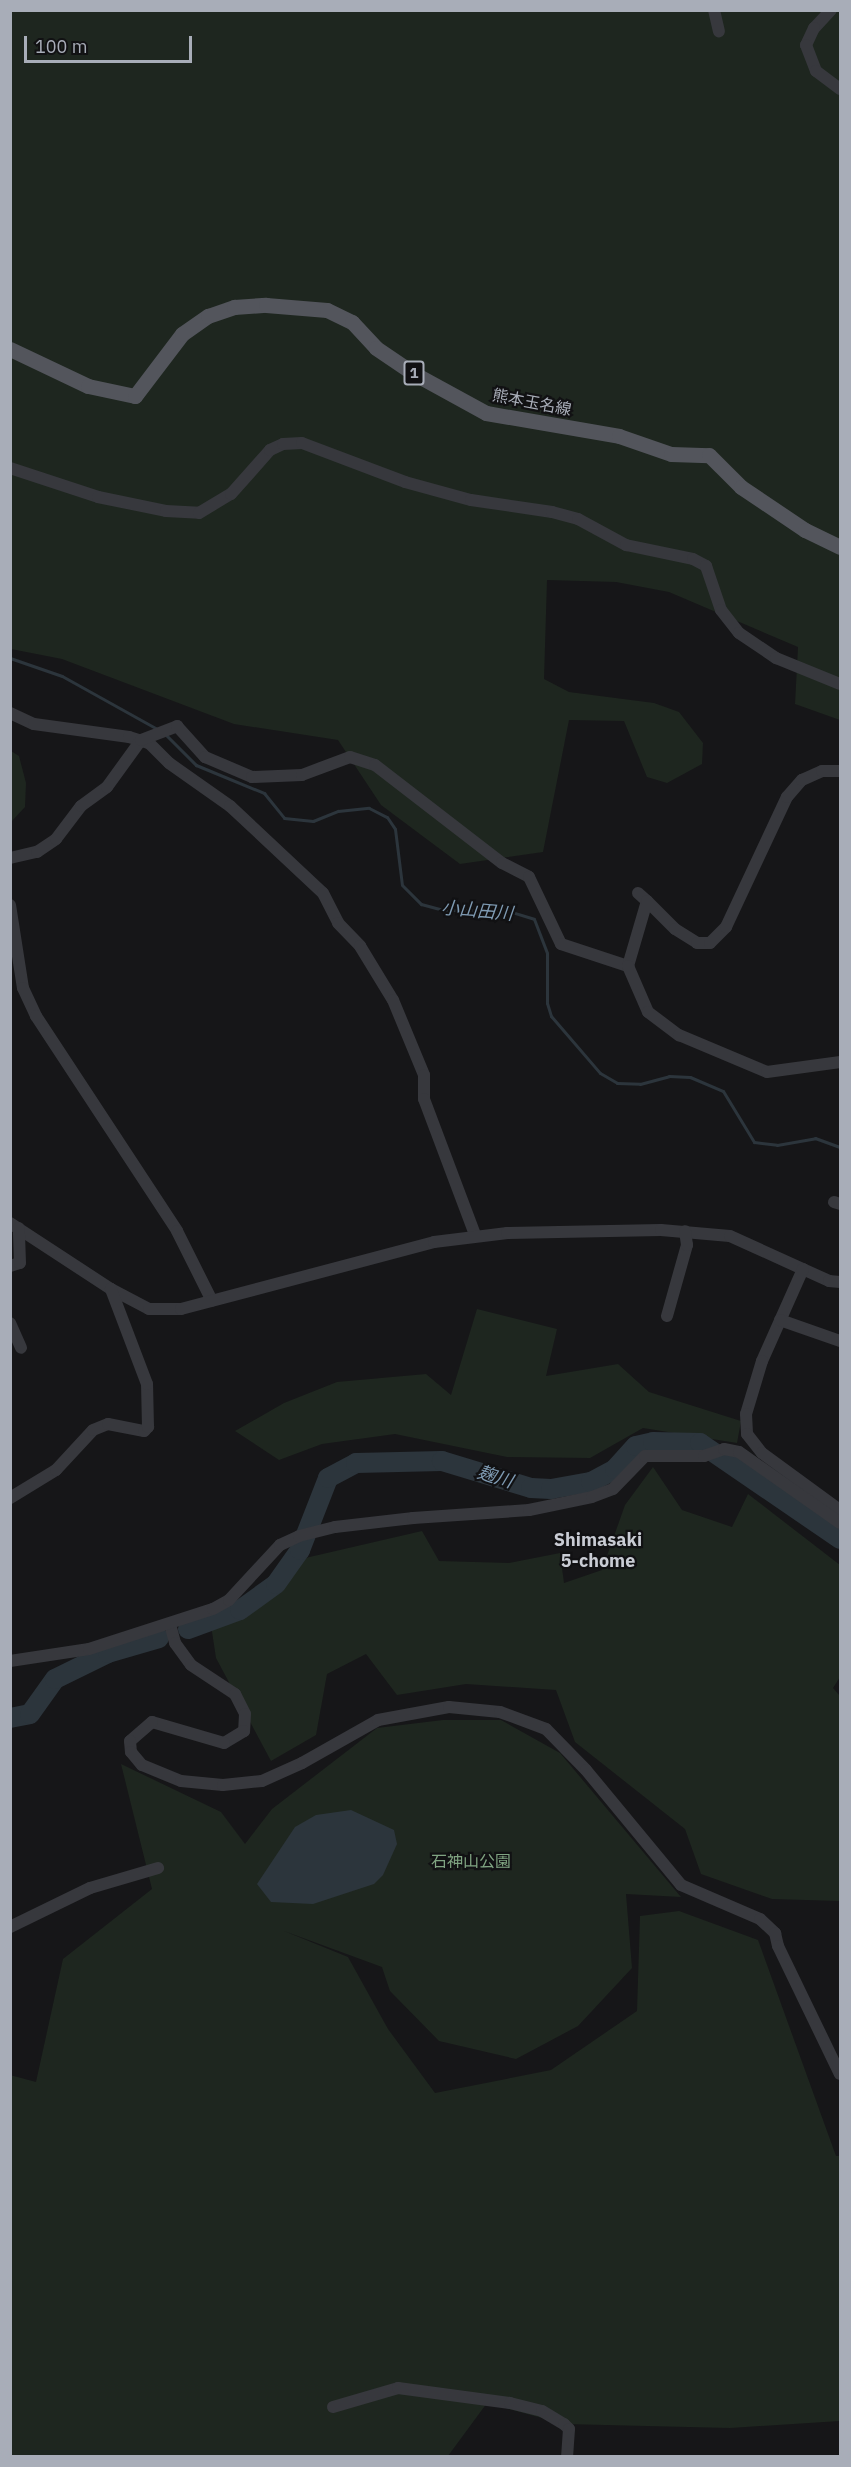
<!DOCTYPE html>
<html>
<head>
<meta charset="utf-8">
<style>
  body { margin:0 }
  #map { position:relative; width:851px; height:2467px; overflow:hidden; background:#161618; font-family:"IBM Plex Sans","Noto Sans JP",sans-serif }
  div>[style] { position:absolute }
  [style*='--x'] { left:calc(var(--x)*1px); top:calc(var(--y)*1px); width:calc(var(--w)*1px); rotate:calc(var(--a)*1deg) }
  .green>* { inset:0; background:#1e261f }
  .water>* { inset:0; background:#2c353c }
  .stream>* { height:3px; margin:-1.5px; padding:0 1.5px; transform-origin:1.5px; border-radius:1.5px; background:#2c353c }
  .river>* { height:20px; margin:-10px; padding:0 10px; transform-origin:10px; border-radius:10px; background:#2c353c }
  .minor>* { height:12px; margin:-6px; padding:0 6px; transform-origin:6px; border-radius:6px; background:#37383d }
  .major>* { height:15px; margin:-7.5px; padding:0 7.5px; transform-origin:7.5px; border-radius:7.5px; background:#53555c }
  span { translate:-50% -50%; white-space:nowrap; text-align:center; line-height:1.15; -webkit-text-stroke:4.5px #111113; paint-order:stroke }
  .shield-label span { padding:2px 4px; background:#111113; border:2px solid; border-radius:4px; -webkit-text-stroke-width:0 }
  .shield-label { font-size:15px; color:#a8adb8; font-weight:700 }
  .street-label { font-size:16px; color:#a8adb8 }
  .park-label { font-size:16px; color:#7fa381 }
  .water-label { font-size:18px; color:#7f9bb3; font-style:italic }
  .neighbourhood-label { font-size:18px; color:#c9ccd4; font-weight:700 }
  .frame { position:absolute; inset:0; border:12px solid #a8adb8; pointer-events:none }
  .scale { position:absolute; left:24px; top:36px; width:168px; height:27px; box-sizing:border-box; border:3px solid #a8adb8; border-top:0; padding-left:8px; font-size:18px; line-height:21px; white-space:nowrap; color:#a8adb8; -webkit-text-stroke:4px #111113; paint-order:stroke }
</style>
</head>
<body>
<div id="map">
  <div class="green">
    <div style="clip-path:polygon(10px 11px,840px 11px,840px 720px,795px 704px,798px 647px,669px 592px,616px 582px,547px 580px,544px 679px,569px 692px,654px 703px,679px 712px,703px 743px,702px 764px,667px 783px,647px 777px,624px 721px,569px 720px,543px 852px,460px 864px,381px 805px,338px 740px,234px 724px,62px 659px,11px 649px)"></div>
    <div style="clip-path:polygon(11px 751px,19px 756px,26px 783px,25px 807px,11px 822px)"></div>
    <div style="clip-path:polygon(477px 1309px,557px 1329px,546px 1376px,618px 1364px,649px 1392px,741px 1421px,737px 1443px,643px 1428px,590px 1458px,507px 1457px,395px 1434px,322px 1444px,279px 1460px,235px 1431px,284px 1403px,337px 1382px,426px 1374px,451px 1395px)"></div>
    <div style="clip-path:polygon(653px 1467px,682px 1510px,732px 1527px,748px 1494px,840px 1565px,840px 1677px,833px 1688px,840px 1696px,840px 1901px,772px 1899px,701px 1874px,685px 1829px,575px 1742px,556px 1690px,466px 1684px,397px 1695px,366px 1654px,327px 1674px,316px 1735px,271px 1761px,216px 1658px,211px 1625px,288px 1562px,422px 1531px,439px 1561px,509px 1563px,560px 1553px,564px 1583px,602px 1570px,625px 1505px)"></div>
    <div style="clip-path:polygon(443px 1720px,501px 1720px,560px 1753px,681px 1897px,626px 1894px,632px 1968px,578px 2026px,516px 2059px,439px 2041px,390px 1991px,382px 1967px,284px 1931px,348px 1957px,388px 2029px,435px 2093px,551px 2070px,637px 2011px,640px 1916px,679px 1911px,758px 1940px,836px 2156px,840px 2156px,840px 2421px,730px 2428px,564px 2424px,487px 2403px,448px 2456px,11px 2456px,10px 2075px,36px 2082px,63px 1959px,152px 1889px,121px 1764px,221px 1812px,245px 1844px,272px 1809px,377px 1728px)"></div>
  </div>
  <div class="water">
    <div style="clip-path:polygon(351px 1810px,394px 1830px,397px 1844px,383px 1875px,374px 1884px,313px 1904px,271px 1902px,257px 1884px,295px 1827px,316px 1815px)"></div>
  </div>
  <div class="stream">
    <div style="--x:10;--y:658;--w:55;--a:19.1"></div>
    <div style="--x:62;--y:676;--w:111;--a:29.1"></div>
    <div style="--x:165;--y:734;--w:44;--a:45"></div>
    <div style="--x:196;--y:765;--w:74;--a:22.4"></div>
    <div style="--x:264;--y:793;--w:32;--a:51"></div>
    <div style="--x:284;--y:818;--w:29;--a:6"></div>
    <div style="--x:313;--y:821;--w:27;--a:-22"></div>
    <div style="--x:338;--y:811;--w:31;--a:-6"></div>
    <div style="--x:369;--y:808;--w:20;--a:27"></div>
    <div style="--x:387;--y:817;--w:14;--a:56"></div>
    <div style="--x:395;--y:829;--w:56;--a:82.9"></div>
    <div style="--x:402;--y:885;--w:27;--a:45"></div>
    <div style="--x:421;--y:904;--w:24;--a:15"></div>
    <div style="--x:444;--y:910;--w:61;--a:0"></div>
    <div style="--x:505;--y:910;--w:30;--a:17"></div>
    <div style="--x:534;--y:919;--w:36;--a:69"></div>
    <div style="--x:547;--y:953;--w:50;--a:90"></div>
    <div style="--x:547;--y:1003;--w:14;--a:73"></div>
    <div style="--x:551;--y:1016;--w:75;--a:49.3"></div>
    <div style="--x:600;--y:1073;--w:20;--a:30"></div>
    <div style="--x:617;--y:1083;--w:23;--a:2"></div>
    <div style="--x:640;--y:1084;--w:30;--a:-15"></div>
    <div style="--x:669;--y:1076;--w:21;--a:3"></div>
    <div style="--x:690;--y:1077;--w:36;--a:23"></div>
    <div style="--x:723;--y:1091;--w:60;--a:58.7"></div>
    <div style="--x:754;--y:1142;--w:23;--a:7"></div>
    <div style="--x:777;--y:1145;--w:39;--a:-10"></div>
    <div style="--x:815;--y:1138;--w:27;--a:20"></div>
  </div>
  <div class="river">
    <div style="--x:188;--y:1629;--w:55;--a:-20.1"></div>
    <div style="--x:240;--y:1610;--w:44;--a:-35.8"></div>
    <div style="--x:276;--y:1584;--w:42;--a:-54.8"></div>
    <div style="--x:300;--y:1550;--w:77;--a:-68.7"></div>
    <div style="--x:328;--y:1478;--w:32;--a:-28"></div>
    <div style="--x:356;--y:1463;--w:86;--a:-1.3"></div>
    <div style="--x:442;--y:1461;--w:93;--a:16.9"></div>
    <div style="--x:531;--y:1488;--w:20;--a:3"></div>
    <div style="--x:551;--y:1489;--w:41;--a:-9.9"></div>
    <div style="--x:591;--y:1482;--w:27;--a:-28"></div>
    <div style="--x:615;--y:1469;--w:31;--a:-48"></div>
    <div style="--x:636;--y:1446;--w:17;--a:-13"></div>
    <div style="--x:653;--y:1442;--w:47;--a:1.2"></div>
    <div style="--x:700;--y:1443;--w:170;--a:34.4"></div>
    <div style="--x:10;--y:1718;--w:20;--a:-11"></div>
    <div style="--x:30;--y:1714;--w:43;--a:-54.5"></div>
    <div style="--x:55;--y:1679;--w:59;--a:-26.1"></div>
    <div style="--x:108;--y:1653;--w:53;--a:-16.4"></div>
  </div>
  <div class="minor">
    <div style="--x:714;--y:10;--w:22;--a:77"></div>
    <div style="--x:831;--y:10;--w:25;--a:133"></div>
    <div style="--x:814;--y:28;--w:19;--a:115"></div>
    <div style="--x:806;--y:45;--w:28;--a:69"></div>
    <div style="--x:816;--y:71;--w:30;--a:37"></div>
    <div style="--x:10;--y:468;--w:93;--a:18.2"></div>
    <div style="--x:98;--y:497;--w:69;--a:11.6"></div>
    <div style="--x:166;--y:511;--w:33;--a:3"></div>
    <div style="--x:199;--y:513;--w:37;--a:-31"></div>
    <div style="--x:231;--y:494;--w:59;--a:-48.4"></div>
    <div style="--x:270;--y:450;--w:14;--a:-25"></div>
    <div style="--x:283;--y:444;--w:19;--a:-3"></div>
    <div style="--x:302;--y:443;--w:110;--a:20.7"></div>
    <div style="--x:405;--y:482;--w:68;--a:15.3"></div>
    <div style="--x:471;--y:500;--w:82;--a:8.4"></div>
    <div style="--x:552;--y:512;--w:27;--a:15"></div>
    <div style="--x:578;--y:519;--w:55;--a:28.4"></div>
    <div style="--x:626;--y:545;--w:68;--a:11.8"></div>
    <div style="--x:693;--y:559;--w:15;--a:28"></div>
    <div style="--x:706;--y:566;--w:46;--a:71.2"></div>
    <div style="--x:721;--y:610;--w:29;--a:52"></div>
    <div style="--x:739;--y:633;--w:45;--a:34"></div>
    <div style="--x:776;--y:658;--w:69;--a:22.1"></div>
    <div style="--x:10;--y:713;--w:26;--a:25"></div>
    <div style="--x:34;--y:724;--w:96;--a:7.8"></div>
    <div style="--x:129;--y:737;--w:21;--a:17"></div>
    <div style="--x:149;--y:743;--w:28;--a:45"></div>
    <div style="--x:169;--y:763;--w:75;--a:35.2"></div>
    <div style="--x:230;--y:806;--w:127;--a:43.1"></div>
    <div style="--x:323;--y:893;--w:34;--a:63"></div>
    <div style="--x:338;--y:923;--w:32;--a:46"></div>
    <div style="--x:360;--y:946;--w:63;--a:58.6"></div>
    <div style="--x:393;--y:1000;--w:81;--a:67.5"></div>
    <div style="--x:424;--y:1075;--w:24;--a:90"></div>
    <div style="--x:424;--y:1099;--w:145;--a:69.4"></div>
    <div style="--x:10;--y:858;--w:28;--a:-13"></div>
    <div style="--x:37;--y:852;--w:23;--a:-34"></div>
    <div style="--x:56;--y:839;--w:41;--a:-52.9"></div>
    <div style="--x:81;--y:806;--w:32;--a:-36"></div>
    <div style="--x:107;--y:787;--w:58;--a:-54.1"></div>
    <div style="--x:141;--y:740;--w:39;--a:-21"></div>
    <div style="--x:177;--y:726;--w:42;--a:47.9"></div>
    <div style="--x:205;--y:757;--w:51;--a:23.1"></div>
    <div style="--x:252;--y:777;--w:50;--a:-2.3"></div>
    <div style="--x:302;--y:775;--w:51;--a:-20.6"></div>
    <div style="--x:350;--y:757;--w:26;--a:18"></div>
    <div style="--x:375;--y:765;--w:160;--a:37.7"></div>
    <div style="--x:502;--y:863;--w:30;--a:27"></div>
    <div style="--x:529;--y:877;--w:74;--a:64.5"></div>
    <div style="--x:561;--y:944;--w:71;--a:18.2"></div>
    <div style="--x:638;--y:893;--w:12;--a:42"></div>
    <div style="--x:647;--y:901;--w:68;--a:106.3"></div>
    <div style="--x:628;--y:966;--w:50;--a:66.5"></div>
    <div style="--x:648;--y:1012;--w:39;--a:37"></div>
    <div style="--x:679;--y:1035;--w:95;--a:22.8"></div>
    <div style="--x:767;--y:1072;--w:74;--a:-7.8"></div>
    <div style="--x:647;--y:901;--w:40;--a:45"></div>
    <div style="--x:675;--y:929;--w:26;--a:32"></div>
    <div style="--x:697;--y:943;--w:13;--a:0"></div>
    <div style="--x:710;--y:943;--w:23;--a:-45"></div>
    <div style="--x:726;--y:927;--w:144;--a:-64.9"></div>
    <div style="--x:787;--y:797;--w:23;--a:-49"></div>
    <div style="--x:802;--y:780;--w:22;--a:-24"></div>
    <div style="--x:822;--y:771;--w:18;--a:0"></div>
    <div style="--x:10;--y:905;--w:84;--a:81.1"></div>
    <div style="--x:23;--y:988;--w:31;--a:65"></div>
    <div style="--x:36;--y:1016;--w:257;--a:56.7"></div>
    <div style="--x:177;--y:1231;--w:78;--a:63.4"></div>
    <div style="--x:834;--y:1202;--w:6;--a:18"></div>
    <div style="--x:10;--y:1223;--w:121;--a:33.2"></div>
    <div style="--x:111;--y:1289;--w:43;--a:27.8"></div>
    <div style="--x:149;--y:1309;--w:32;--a:0"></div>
    <div style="--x:181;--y:1309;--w:262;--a:-14.8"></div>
    <div style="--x:434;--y:1242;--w:74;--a:-7"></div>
    <div style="--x:507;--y:1233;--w:154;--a:-1.1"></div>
    <div style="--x:661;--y:1230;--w:69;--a:5"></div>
    <div style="--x:730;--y:1236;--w:109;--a:24.4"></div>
    <div style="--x:829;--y:1281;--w:11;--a:5"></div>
    <div style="--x:10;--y:1266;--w:10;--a:-17"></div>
    <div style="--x:20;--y:1263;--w:35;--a:-92"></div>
    <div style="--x:803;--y:1269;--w:101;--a:114"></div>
    <div style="--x:762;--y:1361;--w:55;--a:106.8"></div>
    <div style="--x:746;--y:1414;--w:20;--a:87"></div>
    <div style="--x:747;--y:1434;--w:24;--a:52"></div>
    <div style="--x:762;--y:1453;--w:97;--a:36.2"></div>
    <div style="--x:667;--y:1316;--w:74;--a:-74.3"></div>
    <div style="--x:687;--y:1245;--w:14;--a:-98"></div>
    <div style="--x:780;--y:1320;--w:64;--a:19.3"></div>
    <div style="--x:10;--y:1323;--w:27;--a:66"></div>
    <div style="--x:10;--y:1498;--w:54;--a:-31.3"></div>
    <div style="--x:56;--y:1470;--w:54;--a:-47.2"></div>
    <div style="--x:93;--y:1430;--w:16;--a:-22"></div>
    <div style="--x:108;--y:1424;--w:37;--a:11"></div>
    <div style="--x:144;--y:1431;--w:6;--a:-45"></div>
    <div style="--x:148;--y:1427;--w:43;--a:-91.3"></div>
    <div style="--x:147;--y:1384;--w:102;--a:-110.8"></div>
    <div style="--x:170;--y:1624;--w:20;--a:75"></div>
    <div style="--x:175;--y:1643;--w:27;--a:54"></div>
    <div style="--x:191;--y:1665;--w:53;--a:33.4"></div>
    <div style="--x:235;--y:1694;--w:22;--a:63"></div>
    <div style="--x:245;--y:1714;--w:17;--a:93"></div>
    <div style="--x:244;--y:1731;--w:23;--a:149"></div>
    <div style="--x:224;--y:1743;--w:75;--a:-163.7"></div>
    <div style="--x:152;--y:1722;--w:29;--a:139"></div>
    <div style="--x:130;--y:1741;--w:11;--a:85"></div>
    <div style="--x:131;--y:1752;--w:17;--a:50"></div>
    <div style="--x:142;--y:1765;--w:42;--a:22.3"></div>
    <div style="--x:181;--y:1781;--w:42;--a:5.4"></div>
    <div style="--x:223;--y:1785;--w:39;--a:-6"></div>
    <div style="--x:262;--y:1781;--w:44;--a:-24.2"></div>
    <div style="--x:302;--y:1763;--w:87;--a:-29.5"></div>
    <div style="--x:378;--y:1720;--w:72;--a:-10.4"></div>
    <div style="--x:449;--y:1707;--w:51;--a:5.6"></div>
    <div style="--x:500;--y:1712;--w:49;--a:20.3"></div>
    <div style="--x:546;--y:1729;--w:57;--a:45.7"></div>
    <div style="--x:586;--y:1770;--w:149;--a:50.4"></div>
    <div style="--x:681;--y:1885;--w:86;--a:23.3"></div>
    <div style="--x:760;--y:1919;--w:21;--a:43"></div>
    <div style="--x:775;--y:1933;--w:13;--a:77"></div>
    <div style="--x:778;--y:1946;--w:142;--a:64.2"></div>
    <div style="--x:10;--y:1661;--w:80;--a:-8.6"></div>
    <div style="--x:89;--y:1649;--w:130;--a:-17.9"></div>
    <div style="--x:213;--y:1609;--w:18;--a:-29"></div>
    <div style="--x:229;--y:1600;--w:75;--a:-47.2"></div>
    <div style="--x:280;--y:1545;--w:21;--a:-25"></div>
    <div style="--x:299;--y:1536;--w:37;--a:-14"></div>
    <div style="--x:335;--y:1527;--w:79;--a:-6.6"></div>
    <div style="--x:413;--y:1518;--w:116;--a:-3.9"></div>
    <div style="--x:529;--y:1510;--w:64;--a:-11.7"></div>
    <div style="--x:592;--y:1497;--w:22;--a:-21"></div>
    <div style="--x:613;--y:1489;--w:46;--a:-45.9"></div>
    <div style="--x:645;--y:1456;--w:59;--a:0"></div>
    <div style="--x:704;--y:1456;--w:21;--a:-19"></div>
    <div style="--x:724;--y:1449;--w:15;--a:11"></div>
    <div style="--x:739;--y:1452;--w:123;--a:35.1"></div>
    <div style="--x:10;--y:1927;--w:89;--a:-26"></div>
    <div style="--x:90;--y:1888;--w:71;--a:-16.4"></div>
    <div style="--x:333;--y:2407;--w:68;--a:-16.3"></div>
    <div style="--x:398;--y:2388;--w:113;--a:7.6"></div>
    <div style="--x:510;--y:2403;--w:33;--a:14"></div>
    <div style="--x:542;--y:2411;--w:26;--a:31"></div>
    <div style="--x:564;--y:2424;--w:7;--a:45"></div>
    <div style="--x:569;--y:2429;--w:27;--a:94"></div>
  </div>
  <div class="major">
    <div style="--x:10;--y:349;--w:86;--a:25.4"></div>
    <div style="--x:88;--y:386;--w:48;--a:12"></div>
    <div style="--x:135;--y:396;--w:78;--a:-52.8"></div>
    <div style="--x:182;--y:334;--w:32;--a:-35"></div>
    <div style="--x:208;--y:316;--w:28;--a:-19"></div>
    <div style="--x:234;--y:307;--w:32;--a:-4"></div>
    <div style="--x:266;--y:305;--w:61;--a:4.7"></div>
    <div style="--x:327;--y:310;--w:28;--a:26"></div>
    <div style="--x:352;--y:322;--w:35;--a:47"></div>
    <div style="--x:376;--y:348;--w:45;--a:34"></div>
    <div style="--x:413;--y:373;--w:83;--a:28.7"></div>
    <div style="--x:486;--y:413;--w:135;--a:9.8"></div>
    <div style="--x:619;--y:436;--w:55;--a:19.1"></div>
    <div style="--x:671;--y:454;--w:38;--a:2"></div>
    <div style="--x:709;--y:455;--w:45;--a:45"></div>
    <div style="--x:741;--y:487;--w:77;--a:33.9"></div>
    <div style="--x:805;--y:530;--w:39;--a:26"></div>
  </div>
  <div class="shield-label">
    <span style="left:414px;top:373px">1</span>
  </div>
  <div class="street-label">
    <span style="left:532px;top:402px;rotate:11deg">熊本玉名線</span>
  </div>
  <div class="park-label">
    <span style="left:471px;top:1861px">石神山公園</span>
  </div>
  <div class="water-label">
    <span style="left:477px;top:911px;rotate:5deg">小山田川</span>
    <span style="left:495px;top:1477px;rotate:17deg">麹川</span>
  </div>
  <div class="neighbourhood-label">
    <span style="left:598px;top:1551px">Shimasaki<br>5-chome</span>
  </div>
  <div class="frame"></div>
  <div class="scale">100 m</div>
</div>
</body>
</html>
